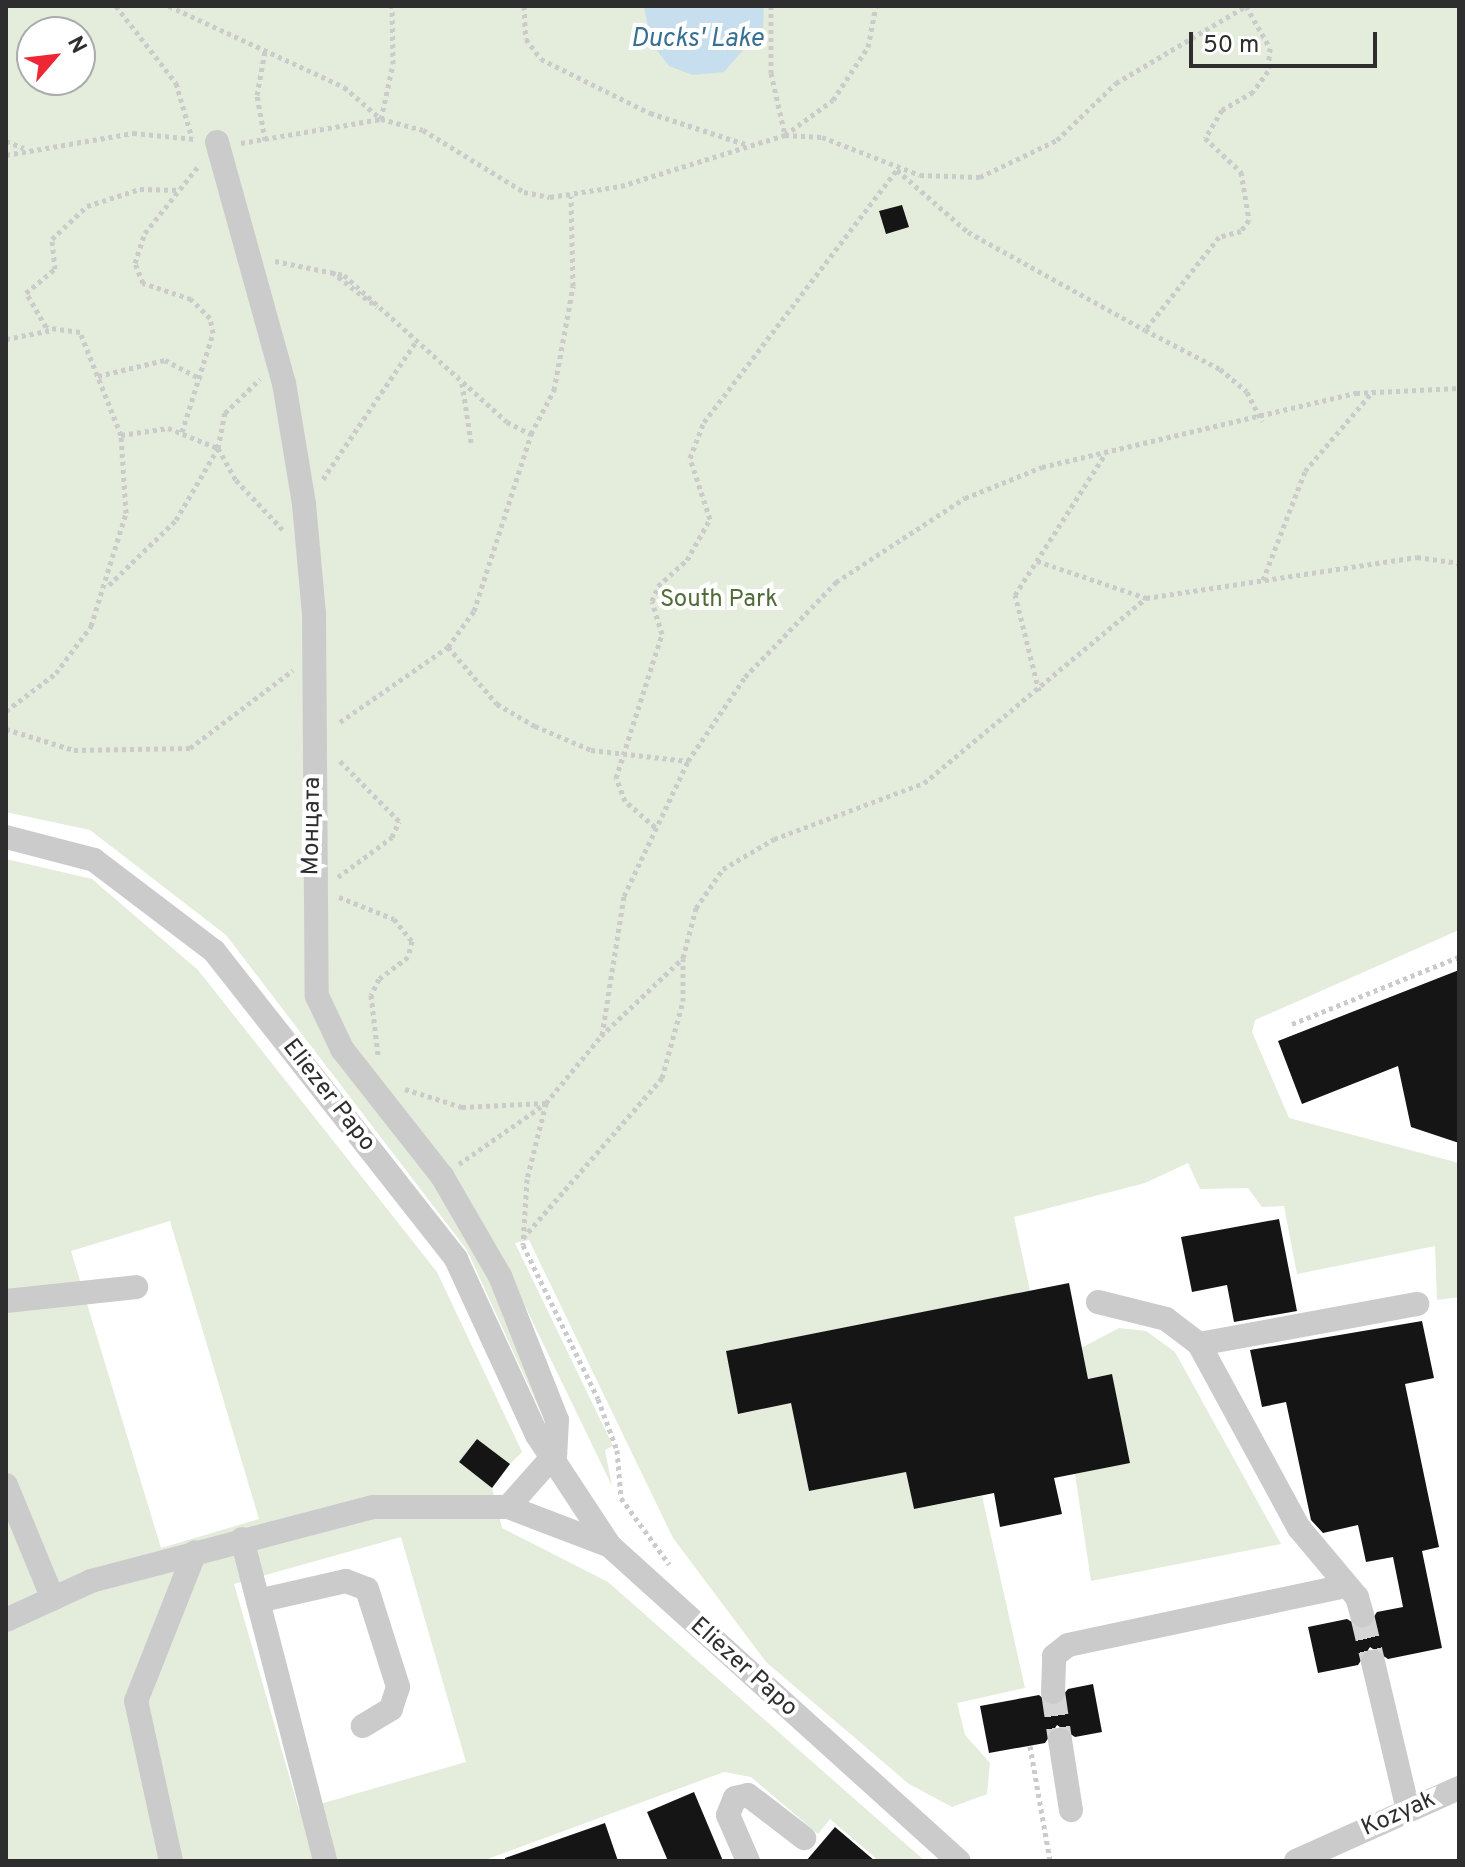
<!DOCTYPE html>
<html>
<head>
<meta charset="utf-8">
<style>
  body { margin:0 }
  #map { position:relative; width:1465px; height:1867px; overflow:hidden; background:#fff; font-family:Overpass,sans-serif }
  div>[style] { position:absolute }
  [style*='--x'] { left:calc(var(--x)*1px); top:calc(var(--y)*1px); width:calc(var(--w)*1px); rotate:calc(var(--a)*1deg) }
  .green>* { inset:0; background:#e4ecdb }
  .water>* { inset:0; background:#c6deed }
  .building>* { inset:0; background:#151515 }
  .minor-tunnel>* { height:24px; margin-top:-12px; transform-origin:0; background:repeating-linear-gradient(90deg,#d5d5d5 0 24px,transparent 0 36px) }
  .path>* { height:5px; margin-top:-2.5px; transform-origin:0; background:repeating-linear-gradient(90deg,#cbcbcb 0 4px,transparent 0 8px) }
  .minor>* { height:24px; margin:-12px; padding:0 12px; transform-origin:12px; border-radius:12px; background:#cbcbcb }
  span { translate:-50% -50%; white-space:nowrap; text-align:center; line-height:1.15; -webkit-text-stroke:8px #fff; paint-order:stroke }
  .park-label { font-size:24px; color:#516c39 }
  .street-label { font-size:24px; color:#2e2e2e }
  .water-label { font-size:26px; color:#387094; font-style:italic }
  .frame { position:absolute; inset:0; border:8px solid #2e2e2e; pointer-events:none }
  .north { position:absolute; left:16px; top:16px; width:80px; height:80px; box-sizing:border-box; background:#fff; border:2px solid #ababab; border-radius:50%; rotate:62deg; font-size:22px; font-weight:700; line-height:32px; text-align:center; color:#2e2e2e }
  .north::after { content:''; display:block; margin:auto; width:28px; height:36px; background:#ee2734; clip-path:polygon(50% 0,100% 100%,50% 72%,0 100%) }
  .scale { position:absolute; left:1189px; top:32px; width:188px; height:36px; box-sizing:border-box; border:4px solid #2e2e2e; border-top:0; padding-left:10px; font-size:24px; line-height:28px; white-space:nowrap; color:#2e2e2e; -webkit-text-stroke:6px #fff; paint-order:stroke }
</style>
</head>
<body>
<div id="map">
  <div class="green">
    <div style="clip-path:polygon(evenodd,6px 6px,1459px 6px,1459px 930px,1255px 1020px,1252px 1032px,1289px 1118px,1459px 1163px,1459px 1297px,1437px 1300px,1435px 1246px,1297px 1274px,1284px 1206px,1262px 1207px,1248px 1188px,1200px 1189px,1188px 1163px,1145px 1183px,1014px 1217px,1030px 1291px,726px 1351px,739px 1414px,791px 1403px,809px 1491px,906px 1472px,914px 1509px,982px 1496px,1025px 1688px,957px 1703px,965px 1735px,990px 1763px,987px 1794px,952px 1807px,909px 1784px,766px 1662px,673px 1538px,529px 1240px,515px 1243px,613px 1446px,605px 1450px,612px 1486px,496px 1246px,547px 1426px,467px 1250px,226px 935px,90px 830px,6px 812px,6px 6px,32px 32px,80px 32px,80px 80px,32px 80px,32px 32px)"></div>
    <div style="clip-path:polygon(evenodd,6px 859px,92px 879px,198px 970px,437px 1272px,522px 1452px,510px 1464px,477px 1439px,459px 1462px,492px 1488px,502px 1528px,608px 1582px,925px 1861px,879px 1861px,830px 1819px,818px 1834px,751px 1777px,724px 1772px,482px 1861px,6px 1861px,6px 859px,170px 1221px,259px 1519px,161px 1548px,71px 1251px,170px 1221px,6px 859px,401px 1537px,466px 1762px,299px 1810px,234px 1584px,401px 1537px)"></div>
    <div style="clip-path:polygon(1119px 1328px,1146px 1331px,1175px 1352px,1281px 1544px,1091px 1581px,1075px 1474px,1130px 1462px,1112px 1374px,1064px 1383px,1081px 1348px)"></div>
  </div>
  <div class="water">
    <div style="clip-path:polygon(644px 6px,764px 6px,763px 27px,724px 72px,693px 75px,669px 66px,651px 43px)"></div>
  </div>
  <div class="building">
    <div style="clip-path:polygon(902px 205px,909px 227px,886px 234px,879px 211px)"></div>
    <div style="clip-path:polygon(1459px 970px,1459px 1143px,1411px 1127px,1398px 1066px,1302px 1104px,1278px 1041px)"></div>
    <div style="clip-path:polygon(1279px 1219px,1297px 1311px,1234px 1322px,1227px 1285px,1192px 1292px,1181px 1237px)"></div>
    <div style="clip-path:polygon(1069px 1283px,1088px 1379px,1112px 1374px,1130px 1463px,1054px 1478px,1062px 1514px,1000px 1527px,994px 1493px,914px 1509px,906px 1472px,809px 1491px,791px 1403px,738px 1414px,726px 1351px)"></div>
    <div style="clip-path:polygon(1422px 1321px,1434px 1378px,1405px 1384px,1439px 1547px,1422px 1551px,1442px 1648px,1388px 1659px,1370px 1647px,1358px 1665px,1318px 1673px,1308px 1627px,1347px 1619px,1365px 1630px,1377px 1612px,1403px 1607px,1393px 1557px,1366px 1562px,1358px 1525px,1323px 1533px,1311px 1520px,1286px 1402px,1262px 1407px,1250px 1350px)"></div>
    <div style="clip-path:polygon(477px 1439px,510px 1464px,492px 1488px,459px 1462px)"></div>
    <div style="clip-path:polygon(1093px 1684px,1102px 1732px,1075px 1737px,1057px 1725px,1045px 1743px,989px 1753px,980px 1706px,1039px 1695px,1053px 1707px,1068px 1689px)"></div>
    <div style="clip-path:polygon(694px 1792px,723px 1861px,668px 1861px,647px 1812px)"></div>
    <div style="clip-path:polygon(605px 1823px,618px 1861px,505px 1861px,505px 1858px)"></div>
    <div style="clip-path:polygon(835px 1827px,875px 1861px,806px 1861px)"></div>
  </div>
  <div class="minor-tunnel">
    <div style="--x:1362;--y:1615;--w:48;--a:76.8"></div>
    <div style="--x:1053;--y:1692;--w:49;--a:81.7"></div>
  </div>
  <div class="path">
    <div style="--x:116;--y:6;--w:98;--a:52.1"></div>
    <div style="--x:176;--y:83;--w:57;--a:73.8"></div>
    <div style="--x:169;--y:6;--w:193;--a:24.8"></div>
    <div style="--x:344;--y:87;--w:49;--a:40.9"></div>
    <div style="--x:381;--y:119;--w:56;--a:-77.7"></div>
    <div style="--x:393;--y:64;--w:58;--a:-91"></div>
    <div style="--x:524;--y:6;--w:33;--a:87"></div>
    <div style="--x:526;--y:39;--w:25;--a:53"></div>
    <div style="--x:541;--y:59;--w:122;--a:26.4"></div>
    <div style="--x:650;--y:113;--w:103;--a:18.1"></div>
    <div style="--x:771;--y:6;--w:67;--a:90"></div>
    <div style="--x:771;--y:73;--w:64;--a:77.3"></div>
    <div style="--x:785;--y:135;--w:37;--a:3"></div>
    <div style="--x:822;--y:137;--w:105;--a:21.2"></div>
    <div style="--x:920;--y:175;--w:60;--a:1.9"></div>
    <div style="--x:980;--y:177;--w:85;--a:-25.7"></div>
    <div style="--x:1057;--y:140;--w:82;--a:-44"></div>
    <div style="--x:1116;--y:83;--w:151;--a:-30.6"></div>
    <div style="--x:1246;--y:6;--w:48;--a:60.3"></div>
    <div style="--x:1270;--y:48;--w:23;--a:95"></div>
    <div style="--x:1268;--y:71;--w:26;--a:126"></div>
    <div style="--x:1253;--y:92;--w:36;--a:150"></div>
    <div style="--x:1222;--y:110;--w:33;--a:121"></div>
    <div style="--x:1205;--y:138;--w:50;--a:43.4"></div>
    <div style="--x:1241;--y:172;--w:49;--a:80.5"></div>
    <div style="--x:1249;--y:220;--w:14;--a:126"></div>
    <div style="--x:1241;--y:231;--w:23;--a:165"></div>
    <div style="--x:1219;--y:237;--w:119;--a:128.5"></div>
    <div style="--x:1145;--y:330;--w:85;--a:27.5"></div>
    <div style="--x:1220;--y:369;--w:35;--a:40"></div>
    <div style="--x:1247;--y:392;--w:33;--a:63"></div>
    <div style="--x:265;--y:140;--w:46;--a:-100.1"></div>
    <div style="--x:257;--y:95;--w:45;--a:-79.7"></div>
    <div style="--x:6;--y:141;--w:19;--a:21"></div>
    <div style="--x:241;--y:143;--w:142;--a:-9.7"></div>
    <div style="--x:381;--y:119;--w:43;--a:14.7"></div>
    <div style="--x:423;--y:130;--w:119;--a:31.5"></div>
    <div style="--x:524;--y:192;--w:26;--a:11"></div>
    <div style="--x:550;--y:197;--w:72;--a:-8.8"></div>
    <div style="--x:621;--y:186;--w:172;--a:-17.3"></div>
    <div style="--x:785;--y:135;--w:59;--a:-36.1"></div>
    <div style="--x:833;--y:100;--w:64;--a:-56.6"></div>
    <div style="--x:868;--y:47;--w:42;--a:-79"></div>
    <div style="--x:6;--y:155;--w:129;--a:-9.8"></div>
    <div style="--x:133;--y:133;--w:62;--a:5.5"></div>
    <div style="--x:275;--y:261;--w:70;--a:11.5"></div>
    <div style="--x:344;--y:275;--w:219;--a:42"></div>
    <div style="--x:507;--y:422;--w:27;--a:27"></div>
    <div style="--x:531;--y:434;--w:50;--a:-62.4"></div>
    <div style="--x:554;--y:390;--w:106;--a:-79.6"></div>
    <div style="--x:573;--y:286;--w:90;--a:-91.3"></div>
    <div style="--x:332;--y:272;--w:57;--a:37.9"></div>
    <div style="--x:6;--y:339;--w:47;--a:-11.1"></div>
    <div style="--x:98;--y:376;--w:69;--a:-13.4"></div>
    <div style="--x:165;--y:360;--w:41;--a:27.8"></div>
    <div style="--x:462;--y:383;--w:60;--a:81.3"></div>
    <div style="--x:182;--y:432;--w:104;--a:-72.6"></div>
    <div style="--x:213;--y:333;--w:15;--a:-101"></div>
    <div style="--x:210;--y:318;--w:27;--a:-135"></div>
    <div style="--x:191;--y:299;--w:51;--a:-161.6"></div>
    <div style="--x:143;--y:283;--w:22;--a:-112"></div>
    <div style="--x:135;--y:263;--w:32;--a:-72"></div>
    <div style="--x:145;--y:233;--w:88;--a:-51.4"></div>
    <div style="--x:121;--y:435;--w:48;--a:-8.5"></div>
    <div style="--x:168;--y:428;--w:54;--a:21.8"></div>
    <div style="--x:218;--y:448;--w:37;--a:61"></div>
    <div style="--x:236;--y:480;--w:69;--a:46.8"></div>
    <div style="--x:323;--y:479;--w:168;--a:-55.9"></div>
    <div style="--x:1037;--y:561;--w:115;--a:18.7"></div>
    <div style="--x:1263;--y:580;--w:117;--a:-68.9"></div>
    <div style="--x:1305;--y:471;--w:105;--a:-49.6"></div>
    <div style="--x:109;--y:585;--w:93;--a:-44.1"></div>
    <div style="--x:176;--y:520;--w:83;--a:-59.7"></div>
    <div style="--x:218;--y:448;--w:36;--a:-79"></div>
    <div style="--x:225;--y:413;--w:49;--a:-44.2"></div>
    <div style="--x:448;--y:647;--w:44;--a:-54.2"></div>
    <div style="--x:474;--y:611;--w:186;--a:-72.1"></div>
    <div style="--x:1039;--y:691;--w:99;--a:-104"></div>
    <div style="--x:1015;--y:595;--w:167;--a:-57.4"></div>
    <div style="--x:6;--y:711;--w:63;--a:-37.2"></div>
    <div style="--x:56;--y:673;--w:59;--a:-53.3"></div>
    <div style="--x:91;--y:626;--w:118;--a:-72.8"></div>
    <div style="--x:126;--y:513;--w:78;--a:-93.7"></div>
    <div style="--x:121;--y:435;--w:111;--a:-111.7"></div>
    <div style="--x:80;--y:332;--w:34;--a:-172"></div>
    <div style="--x:46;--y:327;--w:39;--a:-120"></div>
    <div style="--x:26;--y:293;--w:38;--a:-40"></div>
    <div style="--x:55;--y:269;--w:30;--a:-96"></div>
    <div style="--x:52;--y:239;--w:48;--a:-43.3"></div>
    <div style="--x:87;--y:206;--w:56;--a:-17.8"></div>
    <div style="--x:140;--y:189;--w:40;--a:1.4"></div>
    <div style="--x:340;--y:722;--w:131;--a:-34.8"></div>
    <div style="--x:448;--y:647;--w:75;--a:49.3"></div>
    <div style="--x:497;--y:704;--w:44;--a:30.1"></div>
    <div style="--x:535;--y:726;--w:61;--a:23.2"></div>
    <div style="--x:591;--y:750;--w:98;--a:6.5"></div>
    <div style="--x:6;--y:729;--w:71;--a:17.2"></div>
    <div style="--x:74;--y:750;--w:116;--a:-1"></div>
    <div style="--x:190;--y:748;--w:129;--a:-37.1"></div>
    <div style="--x:655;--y:827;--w:40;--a:-139"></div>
    <div style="--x:625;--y:801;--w:25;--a:-111"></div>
    <div style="--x:616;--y:778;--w:151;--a:-72.3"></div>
    <div style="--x:662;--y:634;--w:34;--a:-107"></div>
    <div style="--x:652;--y:601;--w:16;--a:-68"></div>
    <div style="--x:658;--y:586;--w:39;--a:-42"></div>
    <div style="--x:687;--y:560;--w:47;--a:-60.7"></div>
    <div style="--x:710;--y:519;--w:64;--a:-108.2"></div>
    <div style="--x:690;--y:458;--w:39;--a:-69"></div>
    <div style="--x:704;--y:422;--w:317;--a:-52.6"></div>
    <div style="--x:897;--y:170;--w:94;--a:41.1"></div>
    <div style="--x:968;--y:232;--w:202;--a:29"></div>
    <div style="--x:338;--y:877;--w:67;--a:-36.5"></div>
    <div style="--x:392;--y:837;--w:17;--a:-66"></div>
    <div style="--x:399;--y:821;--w:87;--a:-134.5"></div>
    <div style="--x:339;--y:897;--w:59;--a:21.8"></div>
    <div style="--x:394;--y:919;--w:28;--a:51"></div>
    <div style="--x:412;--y:941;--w:16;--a:104"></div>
    <div style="--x:408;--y:957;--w:36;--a:143"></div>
    <div style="--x:379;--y:979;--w:18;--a:117"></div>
    <div style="--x:371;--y:995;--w:60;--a:83.3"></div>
    <div style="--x:1292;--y:1024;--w:180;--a:-21.9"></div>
    <div style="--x:602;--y:1035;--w:141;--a:-81"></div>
    <div style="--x:624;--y:896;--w:149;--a:-64.6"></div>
    <div style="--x:688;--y:761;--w:102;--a:-55.8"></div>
    <div style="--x:745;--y:677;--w:132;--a:-46.2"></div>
    <div style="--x:836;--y:582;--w:154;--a:-33.1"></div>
    <div style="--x:965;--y:498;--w:83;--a:-21.9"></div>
    <div style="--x:1042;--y:467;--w:323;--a:-13.3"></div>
    <div style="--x:1356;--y:393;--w:103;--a:-2.8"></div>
    <div style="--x:405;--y:1089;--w:60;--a:17.5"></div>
    <div style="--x:462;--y:1107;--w:84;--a:-2.7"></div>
    <div style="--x:546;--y:1103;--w:78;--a:104"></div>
    <div style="--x:527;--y:1179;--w:66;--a:93.5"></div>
    <div style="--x:523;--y:1245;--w:171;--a:64"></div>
    <div style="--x:598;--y:1399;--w:54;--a:69.6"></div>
    <div style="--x:617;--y:1450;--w:48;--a:85.2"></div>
    <div style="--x:621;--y:1498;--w:82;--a:54"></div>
    <div style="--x:459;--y:1164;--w:106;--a:-35"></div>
    <div style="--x:546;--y:1103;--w:87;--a:-50.6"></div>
    <div style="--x:601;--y:1036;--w:113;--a:-43.6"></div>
    <div style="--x:683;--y:958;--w:52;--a:-75.4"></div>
    <div style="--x:696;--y:908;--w:47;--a:-55.3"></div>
    <div style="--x:723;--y:869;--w:59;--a:-30.5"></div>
    <div style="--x:774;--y:839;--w:160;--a:-20.5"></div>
    <div style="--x:924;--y:783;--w:289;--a:-39.8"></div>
    <div style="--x:1146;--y:598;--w:274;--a:-8.6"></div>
    <div style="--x:1417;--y:557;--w:42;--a:8.1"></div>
    <div style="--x:523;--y:1238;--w:212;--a:-49"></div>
    <div style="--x:662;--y:1078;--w:80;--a:-74.7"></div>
    <div style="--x:683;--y:1001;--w:42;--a:-90"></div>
    <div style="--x:1030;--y:1746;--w:117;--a:80.1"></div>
  </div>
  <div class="minor">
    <div style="--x:217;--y:142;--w:250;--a:74.5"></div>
    <div style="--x:284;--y:383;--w:123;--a:80.6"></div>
    <div style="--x:304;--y:504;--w:109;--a:84.8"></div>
    <div style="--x:314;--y:613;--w:383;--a:89.6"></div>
    <div style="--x:317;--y:996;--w:59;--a:64.7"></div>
    <div style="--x:342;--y:1049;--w:162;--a:51.8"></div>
    <div style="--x:442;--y:1176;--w:116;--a:59.9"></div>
    <div style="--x:500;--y:1276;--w:155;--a:68.4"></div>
    <div style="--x:557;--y:1420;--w:34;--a:93"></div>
    <div style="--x:6;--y:837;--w:91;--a:14.6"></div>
    <div style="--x:94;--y:860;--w:151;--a:37.2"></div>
    <div style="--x:214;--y:951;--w:392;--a:51.8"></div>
    <div style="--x:456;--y:1259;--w:194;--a:65.3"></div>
    <div style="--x:537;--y:1435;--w:133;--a:56.7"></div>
    <div style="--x:610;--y:1546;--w:470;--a:42.1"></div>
    <div style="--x:6;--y:1301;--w:131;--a:-6.1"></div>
    <div style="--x:1098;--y:1302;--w:70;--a:14"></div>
    <div style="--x:1166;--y:1319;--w:41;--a:37.1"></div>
    <div style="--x:1199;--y:1344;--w:209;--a:61.5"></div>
    <div style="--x:1299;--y:1528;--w:90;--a:50"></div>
    <div style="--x:1357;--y:1597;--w:19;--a:74"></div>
    <div style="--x:1199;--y:1344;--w:222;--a:-10.4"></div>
    <div style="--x:6;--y:1485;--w:123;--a:67.6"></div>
    <div style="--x:508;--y:1507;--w:71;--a:-48.4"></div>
    <div style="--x:242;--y:1539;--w:333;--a:75.5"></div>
    <div style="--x:258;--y:1601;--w:90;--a:-12.8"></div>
    <div style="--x:346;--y:1581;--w:22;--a:21"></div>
    <div style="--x:367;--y:1589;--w:103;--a:72.4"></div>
    <div style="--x:398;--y:1687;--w:23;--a:108"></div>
    <div style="--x:391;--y:1709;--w:33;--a:149"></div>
    <div style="--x:6;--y:1620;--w:94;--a:-24.6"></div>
    <div style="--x:91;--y:1581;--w:292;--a:-14.7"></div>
    <div style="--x:373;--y:1507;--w:135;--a:0"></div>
    <div style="--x:508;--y:1507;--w:109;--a:20.9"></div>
    <div style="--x:1373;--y:1662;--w:152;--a:76.7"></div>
    <div style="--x:1053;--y:1692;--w:36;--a:-88"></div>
    <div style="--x:1054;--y:1656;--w:18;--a:-38"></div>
    <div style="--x:1068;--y:1645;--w:284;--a:-12"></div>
    <div style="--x:1060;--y:1740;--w:71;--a:81.1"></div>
    <div style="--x:171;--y:1861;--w:164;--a:-102.3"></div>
    <div style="--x:136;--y:1701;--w:160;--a:-68.4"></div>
    <div style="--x:748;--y:1861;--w:50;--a:-113.5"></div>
    <div style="--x:728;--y:1815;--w:18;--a:-68"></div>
    <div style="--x:735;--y:1798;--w:13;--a:-13"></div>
    <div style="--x:748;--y:1795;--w:71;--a:37.5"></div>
    <div style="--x:1296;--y:1861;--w:179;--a:-24.1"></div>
  </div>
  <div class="park-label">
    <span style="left:719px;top:601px">South Park</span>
  </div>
  <div class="street-label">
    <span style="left:313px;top:826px;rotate:-89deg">Монцата</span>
    <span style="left:328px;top:1096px;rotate:52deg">Eliezer Papo</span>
    <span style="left:743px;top:1668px;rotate:42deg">Eliezer Papo</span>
    <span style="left:1399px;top:1815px;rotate:-24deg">Kozyak</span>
  </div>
  <div class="water-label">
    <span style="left:697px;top:40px">Ducks' Lake</span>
  </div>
  <div class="frame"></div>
  <div class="north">N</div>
  <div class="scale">50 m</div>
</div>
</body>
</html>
